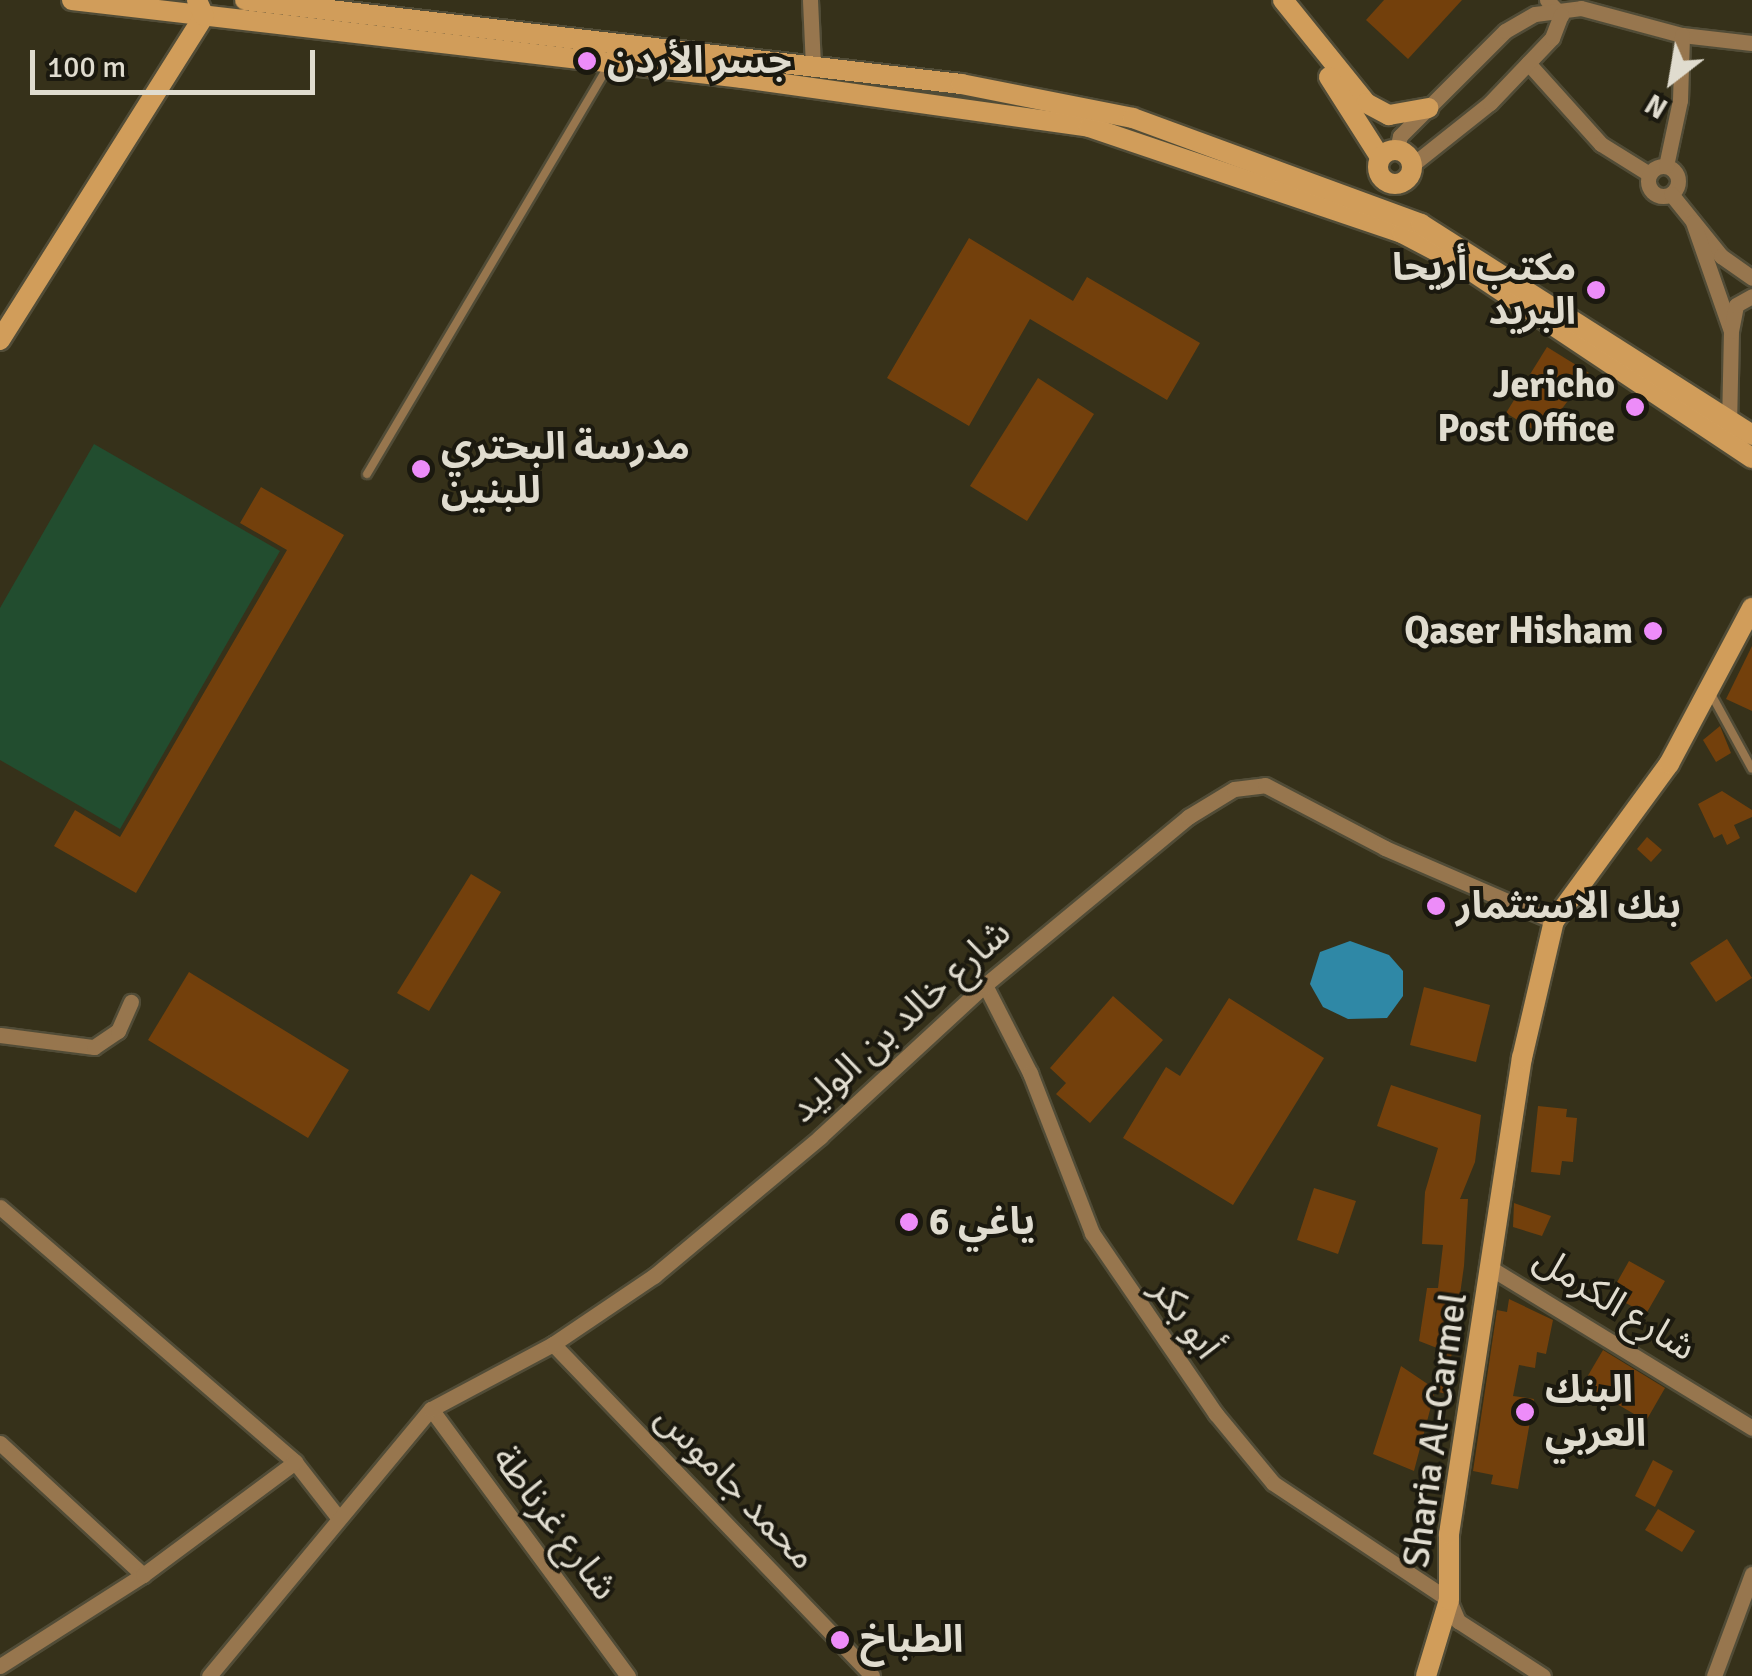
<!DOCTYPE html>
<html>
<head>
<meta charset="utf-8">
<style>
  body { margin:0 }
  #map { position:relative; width:1752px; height:1676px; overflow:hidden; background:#36311a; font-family:Signika,"Noto Sans Arabic",sans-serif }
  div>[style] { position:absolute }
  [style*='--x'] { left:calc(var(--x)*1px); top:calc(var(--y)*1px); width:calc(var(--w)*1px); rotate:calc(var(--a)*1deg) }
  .green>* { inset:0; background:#224d2f }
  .water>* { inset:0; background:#2f88a6 }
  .building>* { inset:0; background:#73400c }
  .roads { filter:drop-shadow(2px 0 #514c37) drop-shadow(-2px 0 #514c37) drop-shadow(0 2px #514c37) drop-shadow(0 -2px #514c37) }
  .lane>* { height:8px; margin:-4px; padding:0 4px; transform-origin:4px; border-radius:4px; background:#97764e }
  .street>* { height:15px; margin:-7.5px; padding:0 7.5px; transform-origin:7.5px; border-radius:7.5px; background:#97764e }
  .street>.ring { margin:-7.5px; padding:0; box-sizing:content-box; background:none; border:15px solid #97764e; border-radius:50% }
  .secondary>* { height:20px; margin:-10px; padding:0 10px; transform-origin:10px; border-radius:10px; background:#d19d5a }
  .secondary>.ring { margin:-10px; padding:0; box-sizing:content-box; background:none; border:20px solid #d19d5a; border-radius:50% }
  .dots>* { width:28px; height:28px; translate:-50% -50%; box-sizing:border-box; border:5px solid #1b190f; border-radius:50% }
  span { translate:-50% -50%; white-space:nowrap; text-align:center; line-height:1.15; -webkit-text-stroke:8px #1b190f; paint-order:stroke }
  .poi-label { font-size:38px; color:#e0dccf; font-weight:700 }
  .left { translate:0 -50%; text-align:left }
  .right { translate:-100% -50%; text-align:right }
  .street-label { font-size:38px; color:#e0dccf }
  .north { position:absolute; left:1622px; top:30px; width:100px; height:100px; -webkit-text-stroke:8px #1b190f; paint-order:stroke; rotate:211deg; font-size:28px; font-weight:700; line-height:40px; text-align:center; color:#e0dccf }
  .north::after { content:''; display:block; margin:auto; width:35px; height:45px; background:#e0dccf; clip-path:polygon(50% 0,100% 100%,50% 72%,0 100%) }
  .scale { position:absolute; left:30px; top:50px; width:285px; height:45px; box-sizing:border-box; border:5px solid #e0dccf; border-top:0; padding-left:12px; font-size:30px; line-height:35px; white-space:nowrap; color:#e0dccf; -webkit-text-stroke:8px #1b190f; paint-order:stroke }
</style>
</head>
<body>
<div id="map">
  <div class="green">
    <div style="clip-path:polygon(94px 444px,280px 551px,120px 829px,0 760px,0 608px)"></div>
  </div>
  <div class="water">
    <div style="clip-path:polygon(1350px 941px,1389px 955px,1403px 971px,1403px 996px,1387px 1018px,1348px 1019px,1323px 1007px,1310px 984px,1320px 952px)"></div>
  </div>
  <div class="building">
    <div style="clip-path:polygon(1384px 0,1462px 0,1408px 59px,1366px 20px)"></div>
    <div style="clip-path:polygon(969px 238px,1073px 301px,1087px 277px,1200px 343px,1167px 400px,1030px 319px,969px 426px,887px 378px)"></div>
    <div style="clip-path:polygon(1547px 347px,1589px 373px,1542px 435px,1506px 413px)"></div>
    <div style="clip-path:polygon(1038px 378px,1094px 414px,1027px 521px,970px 486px)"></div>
    <div style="clip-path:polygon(261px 487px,344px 535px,136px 893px,54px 846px,75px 810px,120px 837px,287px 550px,240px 523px)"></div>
    <div style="clip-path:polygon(1752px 646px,1752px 711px,1726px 699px)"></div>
    <div style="clip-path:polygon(1720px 726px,1731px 753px,1716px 762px,1703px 740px)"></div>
    <div style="clip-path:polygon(1722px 791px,1752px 810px,1752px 817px,1734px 825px,1740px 838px,1727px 845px,1722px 834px,1714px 838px,1698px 804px)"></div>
    <div style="clip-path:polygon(1647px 837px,1662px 850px,1651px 862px,1637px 849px)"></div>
    <div style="clip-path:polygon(471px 874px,501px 892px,429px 1011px,397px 993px)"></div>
    <div style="clip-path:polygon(1727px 939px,1752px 978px,1716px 1002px,1690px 963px)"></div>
    <div style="clip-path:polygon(189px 972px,349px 1070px,308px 1138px,148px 1040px)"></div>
    <div style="clip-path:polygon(1424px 987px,1490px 1005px,1476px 1062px,1410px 1045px)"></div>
    <div style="clip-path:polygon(1113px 996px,1163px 1040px,1090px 1123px,1056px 1094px,1066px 1083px,1050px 1068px)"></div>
    <div style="clip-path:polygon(1229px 998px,1324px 1058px,1233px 1205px,1123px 1138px,1166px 1067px,1180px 1076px)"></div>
    <div style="clip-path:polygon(1391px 1085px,1481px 1115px,1475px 1162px,1460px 1199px,1468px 1199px,1464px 1266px,1446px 1394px,1435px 1391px,1414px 1471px,1373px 1454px,1401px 1366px,1435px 1389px,1437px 1348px,1419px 1341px,1427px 1288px,1438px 1288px,1443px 1245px,1422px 1244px,1425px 1192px,1438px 1148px,1377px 1126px)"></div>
    <div style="clip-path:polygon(1538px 1106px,1567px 1109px,1566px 1117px,1577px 1118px,1573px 1162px,1562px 1161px,1560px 1175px,1531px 1172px)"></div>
    <div style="clip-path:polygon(1314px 1188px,1356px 1201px,1338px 1254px,1297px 1240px)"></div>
    <div style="clip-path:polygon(1514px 1203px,1551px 1216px,1542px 1236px,1513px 1227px)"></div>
    <div style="clip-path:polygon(1629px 1261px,1665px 1281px,1646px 1314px,1624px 1302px,1617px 1315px,1603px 1307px)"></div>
    <div style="clip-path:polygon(1509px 1299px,1553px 1320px,1546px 1354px,1537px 1352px,1535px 1368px,1519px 1365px,1513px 1396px,1534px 1399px,1518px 1489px,1491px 1484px,1493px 1475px,1473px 1471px,1497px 1310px,1507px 1312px)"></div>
    <div style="clip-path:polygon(1603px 1350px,1665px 1388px,1646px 1421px,1583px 1384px)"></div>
    <div style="clip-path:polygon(1653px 1460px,1673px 1471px,1655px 1507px,1635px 1496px)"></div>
    <div style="clip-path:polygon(1658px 1509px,1695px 1531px,1682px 1552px,1645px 1530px)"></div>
  </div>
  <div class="roads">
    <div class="lane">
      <div style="--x:367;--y:474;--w:475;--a:-59.4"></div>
      <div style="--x:1711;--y:694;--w:85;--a:61.3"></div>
    </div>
    <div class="street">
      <div style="--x:810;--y:0;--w:66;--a:87.4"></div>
      <div style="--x:1547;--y:0;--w:21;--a:47"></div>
      <div style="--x:1528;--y:63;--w:109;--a:48"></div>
      <div style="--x:1601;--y:144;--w:57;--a:32"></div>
      <div style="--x:1397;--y:149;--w:13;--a:-77"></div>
      <div style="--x:1400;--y:136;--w:148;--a:-45"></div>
      <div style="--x:1505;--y:31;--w:34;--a:-30"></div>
      <div style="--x:1535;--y:14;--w:46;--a:-7.4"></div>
      <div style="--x:1581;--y:8;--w:105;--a:15"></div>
      <div style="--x:1682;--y:35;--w:70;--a:6.5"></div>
      <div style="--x:1412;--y:165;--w:100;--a:-38.5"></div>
      <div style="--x:1490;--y:103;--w:90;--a:-46.4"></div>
      <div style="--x:1552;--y:38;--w:25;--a:-69"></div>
      <div class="ring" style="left:1648px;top:166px;width:15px;height:15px"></div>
      <div style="--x:1666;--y:166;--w:67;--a:-78"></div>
      <div style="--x:1680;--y:100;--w:65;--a:-88.2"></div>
      <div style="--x:1671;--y:194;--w:80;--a:51.1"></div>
      <div style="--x:1721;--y:256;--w:38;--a:35"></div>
      <div style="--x:1693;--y:222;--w:115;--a:70.8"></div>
      <div style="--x:1731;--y:331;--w:95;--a:91.2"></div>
      <div style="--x:1731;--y:331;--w:26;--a:-79"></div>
      <div style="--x:1736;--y:305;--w:18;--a:-29"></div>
      <div style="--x:985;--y:985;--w:99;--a:62.9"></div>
      <div style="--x:1030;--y:1073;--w:172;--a:68.8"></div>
      <div style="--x:1092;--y:1233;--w:219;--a:55.6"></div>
      <div style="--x:1216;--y:1414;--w:89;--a:50.4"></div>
      <div style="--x:1273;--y:1483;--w:211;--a:33.6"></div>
      <div style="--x:1449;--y:1600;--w:23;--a:67"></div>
      <div style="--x:1458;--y:1621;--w:101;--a:32.9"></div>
      <div style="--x:0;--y:1035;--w:95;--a:7.3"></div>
      <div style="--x:94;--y:1047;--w:29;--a:-34"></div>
      <div style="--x:118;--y:1031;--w:32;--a:-66"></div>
      <div style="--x:0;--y:1207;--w:390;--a:40.8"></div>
      <div style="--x:295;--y:1462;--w:68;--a:52.1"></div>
      <div style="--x:1492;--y:1269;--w:305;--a:31.4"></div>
      <div style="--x:553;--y:1344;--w:460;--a:46.1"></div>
      <div style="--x:431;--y:1409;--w:332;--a:53.6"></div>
      <div style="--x:0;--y:1443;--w:195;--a:42.7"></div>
      <div style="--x:0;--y:1666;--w:169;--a:-32.5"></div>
      <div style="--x:143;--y:1575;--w:189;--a:-36.6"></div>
      <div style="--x:209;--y:1676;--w:347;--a:-50.3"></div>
      <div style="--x:431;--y:1409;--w:138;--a:-28"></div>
      <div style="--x:553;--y:1344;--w:122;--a:-34"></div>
      <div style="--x:654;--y:1276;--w:217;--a:-39.9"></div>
      <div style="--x:820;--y:1137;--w:224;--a:-42.7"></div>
      <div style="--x:985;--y:985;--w:264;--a:-39.6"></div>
      <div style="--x:1188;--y:817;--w:54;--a:-31.3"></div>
      <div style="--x:1234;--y:789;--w:31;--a:-7"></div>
      <div style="--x:1265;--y:785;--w:136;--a:27.7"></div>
      <div style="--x:1385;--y:848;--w:184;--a:23.4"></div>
      <div style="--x:1714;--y:1676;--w:109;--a:-69.6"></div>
    </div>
    <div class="secondary">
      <div style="--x:72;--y:0;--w:675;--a:6.64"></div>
      <div style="--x:742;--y:78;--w:350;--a:8"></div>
      <div style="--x:1089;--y:127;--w:330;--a:18.7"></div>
      <div style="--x:1402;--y:233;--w:67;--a:27.7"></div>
      <div style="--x:1461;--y:264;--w:350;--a:33.7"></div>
      <div style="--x:245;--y:0;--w:721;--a:6.69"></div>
      <div style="--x:961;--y:84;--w:175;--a:11.2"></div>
      <div style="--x:1133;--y:118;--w:307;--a:20.2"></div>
      <div style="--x:1421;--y:224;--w:393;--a:32.5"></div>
      <div style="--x:1283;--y:0;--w:132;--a:51.1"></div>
      <div style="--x:1366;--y:103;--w:26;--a:28"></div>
      <div style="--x:1389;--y:115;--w:40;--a:-10"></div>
      <div style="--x:1329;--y:77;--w:95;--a:57.5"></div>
      <div class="ring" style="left:1378px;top:150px;width:14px;height:14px"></div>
      <div style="--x:0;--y:340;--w:383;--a:-57.8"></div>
      <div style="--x:204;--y:16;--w:17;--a:-114"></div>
      <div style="--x:1426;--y:1676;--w:79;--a:-73.2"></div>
      <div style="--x:1449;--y:1600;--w:66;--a:-90"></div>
      <div style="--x:1449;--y:1534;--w:482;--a:-81.3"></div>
      <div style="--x:1522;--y:1058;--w:141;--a:-76.9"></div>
      <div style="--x:1554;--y:921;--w:195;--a:-53.8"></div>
      <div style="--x:1669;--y:764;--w:177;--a:-62"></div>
    </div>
  </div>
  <div class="dots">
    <div style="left:587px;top:61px;background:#ed8cf9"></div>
    <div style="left:1596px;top:290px;background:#ed8cf9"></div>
    <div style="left:1635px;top:407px;background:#ed8cf9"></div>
    <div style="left:421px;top:469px;background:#ed8cf9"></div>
    <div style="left:1653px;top:631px;background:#ed8cf9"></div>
    <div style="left:1436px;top:906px;background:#ed8cf9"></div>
    <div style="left:909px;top:1222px;background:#ed8cf9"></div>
    <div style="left:1525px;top:1412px;background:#ed8cf9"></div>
    <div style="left:840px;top:1640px;background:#ed8cf9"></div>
  </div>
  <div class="poi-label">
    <span class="left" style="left:607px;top:61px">جسر الأردن</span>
    <span class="right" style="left:1576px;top:290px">مكتب أريحا<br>البريد</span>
    <span class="right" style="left:1615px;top:407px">Jericho<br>Post Office</span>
    <span class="left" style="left:441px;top:469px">مدرسة البحتري<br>للبنين</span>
    <span class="right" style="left:1633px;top:631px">Qaser Hisham</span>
    <span class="left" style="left:1456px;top:906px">بنك الاستثمار</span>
    <span class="left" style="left:929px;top:1222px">ياغي 6</span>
    <span class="left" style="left:1545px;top:1412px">البنك<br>العربي</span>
    <span class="left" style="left:860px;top:1640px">الطباخ</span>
  </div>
  <div class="street-label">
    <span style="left:900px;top:1021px;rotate:-42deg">شارع خالد بن الوليد</span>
    <span style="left:1615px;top:1303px;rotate:32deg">شارع الكرمل</span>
    <span style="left:1186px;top:1318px;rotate:54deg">أبو بكر</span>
    <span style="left:1435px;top:1430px;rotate:-82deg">Sharia Al-Carmel</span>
    <span style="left:736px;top:1487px;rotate:46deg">محمد جاموس</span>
    <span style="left:555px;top:1523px;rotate:53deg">شارع غرناطة</span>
  </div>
  <div class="north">N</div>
  <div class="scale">100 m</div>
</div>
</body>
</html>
